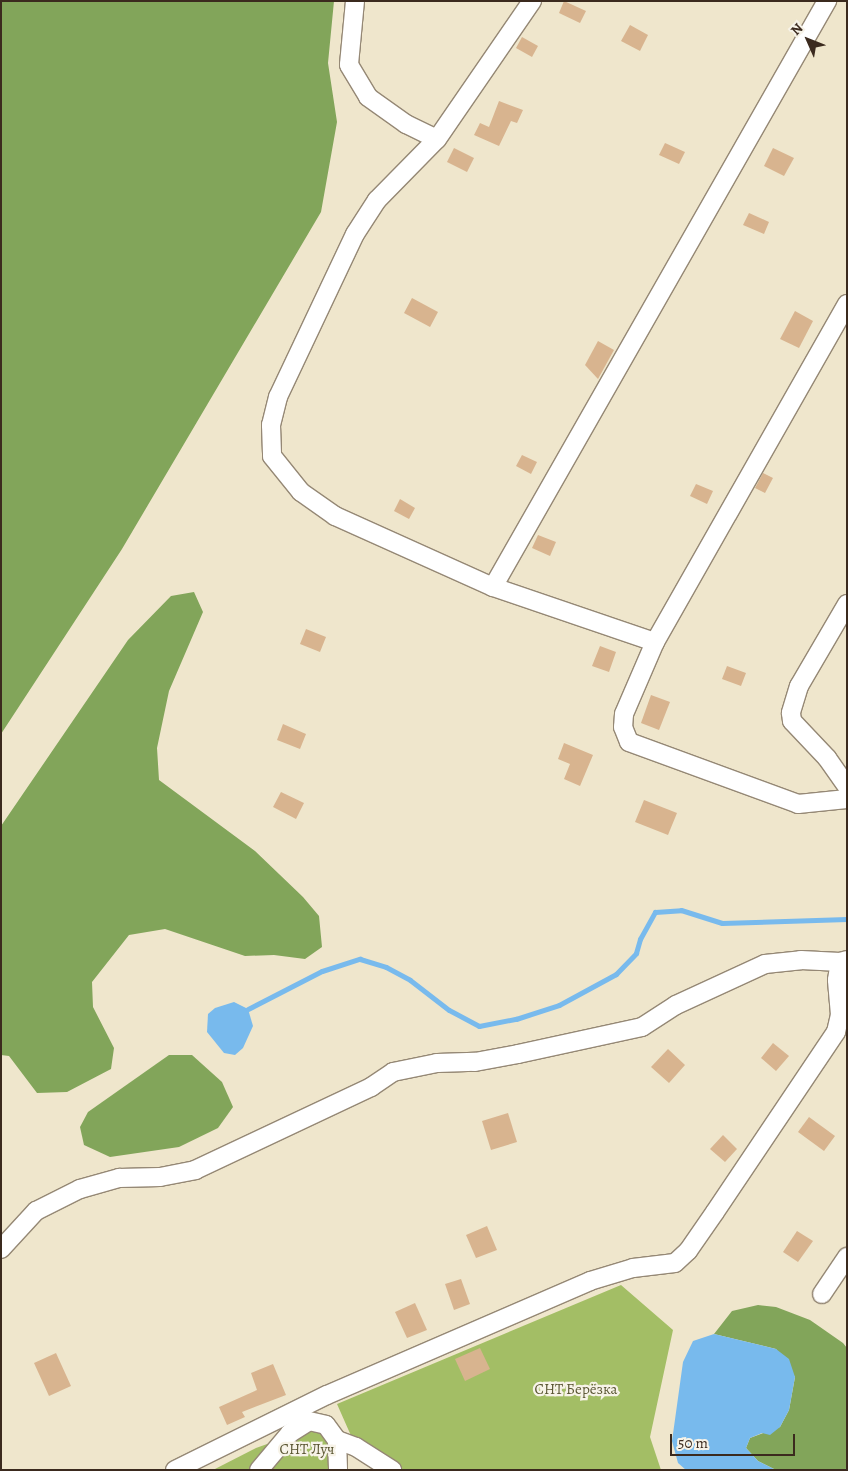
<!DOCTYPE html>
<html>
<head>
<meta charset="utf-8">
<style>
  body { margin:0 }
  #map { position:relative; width:848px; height:1471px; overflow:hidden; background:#efe6cc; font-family:Alegreya,serif }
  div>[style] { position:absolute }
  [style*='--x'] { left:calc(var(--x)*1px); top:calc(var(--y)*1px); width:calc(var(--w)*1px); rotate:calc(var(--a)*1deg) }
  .green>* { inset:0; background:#a3be65 }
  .forest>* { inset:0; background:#82a55a }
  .water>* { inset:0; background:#78baed }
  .stream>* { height:5px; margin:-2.5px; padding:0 2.5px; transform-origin:2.5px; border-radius:2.5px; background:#78baed }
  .building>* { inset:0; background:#d8b48f }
  .roads { filter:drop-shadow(1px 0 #958875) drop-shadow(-1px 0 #958875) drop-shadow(0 1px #958875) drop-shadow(0 -1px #958875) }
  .street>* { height:18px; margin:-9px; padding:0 9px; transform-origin:9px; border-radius:9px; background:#fff }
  span { translate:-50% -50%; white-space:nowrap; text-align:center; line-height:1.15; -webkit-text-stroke:4.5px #f7f3e8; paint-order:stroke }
  .park-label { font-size:15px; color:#5a5633 }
  .frame { position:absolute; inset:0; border:2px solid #3b2a1e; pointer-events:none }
  .north { position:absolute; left:783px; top:15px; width:50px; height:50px; -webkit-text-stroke:4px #f7f3e8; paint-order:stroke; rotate:314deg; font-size:14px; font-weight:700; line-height:20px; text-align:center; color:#3b2a1e }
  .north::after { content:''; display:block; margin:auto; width:18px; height:22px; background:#3b2a1e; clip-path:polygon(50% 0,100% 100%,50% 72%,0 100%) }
  .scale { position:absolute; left:670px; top:1434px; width:125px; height:22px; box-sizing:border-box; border:2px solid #3b2a1e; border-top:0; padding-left:6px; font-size:15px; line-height:18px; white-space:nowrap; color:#3b2a1e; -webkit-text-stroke:4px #f7f3e8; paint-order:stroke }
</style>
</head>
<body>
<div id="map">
  <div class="green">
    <div style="clip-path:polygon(621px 1285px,673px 1330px,650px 1437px,661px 1470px,392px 1470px,356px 1447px,337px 1404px)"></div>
    <div style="clip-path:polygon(309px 1429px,320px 1432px,328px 1442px,328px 1470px,213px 1470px,256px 1448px)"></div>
  </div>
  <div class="forest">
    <div style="clip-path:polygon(1px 1px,334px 1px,328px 63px,337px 122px,321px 212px,122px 549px,1px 734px)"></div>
    <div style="clip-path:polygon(194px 592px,203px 612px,169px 691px,157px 748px,159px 780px,255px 851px,303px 897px,319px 916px,322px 947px,305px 959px,274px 955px,245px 956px,165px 929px,129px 935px,92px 982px,93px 1007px,114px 1048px,111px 1069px,67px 1092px,37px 1093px,9px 1056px,1px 1055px,1px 826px,128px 640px,171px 596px)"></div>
    <div style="clip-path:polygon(169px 1055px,192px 1055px,222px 1082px,233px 1107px,218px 1128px,179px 1147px,110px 1157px,84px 1145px,80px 1127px,88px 1112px)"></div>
    <div style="clip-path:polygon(758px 1305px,776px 1307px,810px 1320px,843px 1343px,847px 1348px,847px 1467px,845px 1470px,776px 1470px,758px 1461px,746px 1448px,750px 1438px,780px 1427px,789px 1410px,795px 1377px,776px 1349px,714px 1334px,732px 1311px)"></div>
  </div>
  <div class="water">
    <div style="clip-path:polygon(234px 1002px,248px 1009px,253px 1026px,243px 1048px,235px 1055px,224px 1053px,207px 1032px,208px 1014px,215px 1008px)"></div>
    <div style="clip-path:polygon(714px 1334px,776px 1349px,789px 1359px,795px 1377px,789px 1410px,780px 1427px,770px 1435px,762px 1433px,750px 1438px,746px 1448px,758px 1461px,776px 1470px,686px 1470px,678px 1463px,672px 1441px,683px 1362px,693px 1341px)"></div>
  </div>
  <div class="stream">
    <div style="--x:248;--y:1009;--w:83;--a:-27.2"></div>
    <div style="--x:322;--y:971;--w:40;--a:-18"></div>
    <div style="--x:360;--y:959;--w:27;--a:17"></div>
    <div style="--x:386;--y:967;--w:27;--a:28"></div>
    <div style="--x:410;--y:980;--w:49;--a:37.6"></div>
    <div style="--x:449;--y:1010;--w:34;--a:28"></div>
    <div style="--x:479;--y:1026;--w:38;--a:-11"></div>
    <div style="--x:516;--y:1019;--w:45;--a:-18"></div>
    <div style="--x:559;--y:1005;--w:65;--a:-28.5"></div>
    <div style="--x:616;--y:974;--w:29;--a:-46"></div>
    <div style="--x:636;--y:953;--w:15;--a:-74"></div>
    <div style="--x:640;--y:939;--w:31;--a:-61"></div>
    <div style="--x:655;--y:912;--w:26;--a:-4"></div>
    <div style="--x:681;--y:910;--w:43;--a:17.6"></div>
    <div style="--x:722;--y:923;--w:125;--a:-1.8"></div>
  </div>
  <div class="building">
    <div style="clip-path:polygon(564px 1px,586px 11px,580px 23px,559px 13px)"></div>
    <div style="clip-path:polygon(630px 25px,648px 35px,640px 51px,621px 41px)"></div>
    <div style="clip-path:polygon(522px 37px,538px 46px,532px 57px,516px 48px)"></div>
    <div style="clip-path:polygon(499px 101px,523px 110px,517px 123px,511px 121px,499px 146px,474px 135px,480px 123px,489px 127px)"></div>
    <div style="clip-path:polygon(665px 143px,685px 152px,679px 164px,659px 155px)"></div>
    <div style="clip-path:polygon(454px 148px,474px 158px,467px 172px,447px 162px)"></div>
    <div style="clip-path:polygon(773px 148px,794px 158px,784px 176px,764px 166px)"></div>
    <div style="clip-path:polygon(749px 213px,769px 222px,764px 234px,743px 225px)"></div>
    <div style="clip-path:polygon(412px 298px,438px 312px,430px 327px,404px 313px)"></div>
    <div style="clip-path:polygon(795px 311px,813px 321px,799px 348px,780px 339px)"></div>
    <div style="clip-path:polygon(598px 341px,614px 350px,598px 379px,585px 365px)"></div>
    <div style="clip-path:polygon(522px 455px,537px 462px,531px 474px,516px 466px)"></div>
    <div style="clip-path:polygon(763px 473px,773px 478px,765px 493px,755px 488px)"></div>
    <div style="clip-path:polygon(696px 484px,713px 491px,707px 504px,690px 496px)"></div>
    <div style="clip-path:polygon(400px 499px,415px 508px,409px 519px,394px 511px)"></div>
    <div style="clip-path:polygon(538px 535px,556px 542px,550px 556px,532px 548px)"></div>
    <div style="clip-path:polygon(306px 629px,326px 637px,320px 652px,300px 644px)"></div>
    <div style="clip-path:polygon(600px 646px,616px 652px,609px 672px,592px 666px)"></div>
    <div style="clip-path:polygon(727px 666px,746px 673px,741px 686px,722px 679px)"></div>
    <div style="clip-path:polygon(651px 695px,670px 702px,659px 730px,641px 723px)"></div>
    <div style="clip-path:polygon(283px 724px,306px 734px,300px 749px,277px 740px)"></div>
    <div style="clip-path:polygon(564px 743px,593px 755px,580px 786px,564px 779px,570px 764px,558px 759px)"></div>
    <div style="clip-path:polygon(281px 792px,304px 803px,296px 819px,273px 807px)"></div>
    <div style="clip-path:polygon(644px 800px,677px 813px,668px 835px,635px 822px)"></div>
    <div style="clip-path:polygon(773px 1043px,789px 1056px,776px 1071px,761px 1058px)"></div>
    <div style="clip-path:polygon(668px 1049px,685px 1065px,669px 1083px,651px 1067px)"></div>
    <div style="clip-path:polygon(508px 1113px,517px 1142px,491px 1150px,482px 1121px)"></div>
    <div style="clip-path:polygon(809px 1117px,835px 1136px,824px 1151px,798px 1132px)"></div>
    <div style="clip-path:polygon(723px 1135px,737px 1149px,725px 1162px,710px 1149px)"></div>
    <div style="clip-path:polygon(487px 1226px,497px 1250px,476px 1258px,466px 1235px)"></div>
    <div style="clip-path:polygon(797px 1231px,813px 1241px,798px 1262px,783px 1252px)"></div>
    <div style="clip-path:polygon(461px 1279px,470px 1304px,454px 1310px,445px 1284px)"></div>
    <div style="clip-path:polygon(415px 1303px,427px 1330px,407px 1338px,395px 1312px)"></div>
    <div style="clip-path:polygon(480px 1348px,490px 1369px,465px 1381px,455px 1359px)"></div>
    <div style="clip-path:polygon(56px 1353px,71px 1386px,49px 1396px,34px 1363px)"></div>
    <div style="clip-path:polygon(273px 1364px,286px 1395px,242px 1412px,245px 1417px,227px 1425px,219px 1407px,257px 1390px,251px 1373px)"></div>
  </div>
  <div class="roads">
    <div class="street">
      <div style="--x:355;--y:1;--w:64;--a:95.4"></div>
      <div style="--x:349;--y:65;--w:37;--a:59"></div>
      <div style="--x:368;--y:97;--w:47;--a:35.4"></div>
      <div style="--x:406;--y:124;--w:34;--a:26"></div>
      <div style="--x:532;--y:1;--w:168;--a:124.5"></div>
      <div style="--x:437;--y:139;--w:86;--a:134.5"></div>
      <div style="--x:377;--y:200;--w:40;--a:122.9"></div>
      <div style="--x:355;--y:234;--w:180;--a:115.3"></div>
      <div style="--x:278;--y:397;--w:29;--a:104"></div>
      <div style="--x:271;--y:425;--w:31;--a:88"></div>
      <div style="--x:272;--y:456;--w:46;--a:51.1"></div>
      <div style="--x:301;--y:492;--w:42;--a:35.2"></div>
      <div style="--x:335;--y:516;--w:173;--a:24.2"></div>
      <div style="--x:493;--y:587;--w:171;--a:18.8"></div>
      <div style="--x:847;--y:304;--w:389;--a:119.6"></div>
      <div style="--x:655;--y:642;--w:78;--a:113.3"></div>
      <div style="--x:624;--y:714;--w:13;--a:94"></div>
      <div style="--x:623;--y:727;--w:16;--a:68"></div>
      <div style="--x:629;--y:742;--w:180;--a:20.1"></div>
      <div style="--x:798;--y:804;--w:49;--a:-5.8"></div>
      <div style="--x:493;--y:587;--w:675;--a:-60.32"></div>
      <div style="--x:847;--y:604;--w:95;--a:120.3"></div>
      <div style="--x:799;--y:686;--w:28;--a:107"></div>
      <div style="--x:791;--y:713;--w:8;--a:83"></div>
      <div style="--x:792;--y:721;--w:51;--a:46.6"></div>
      <div style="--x:827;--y:758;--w:35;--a:55"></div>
      <div style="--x:1;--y:1249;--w:52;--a:-47.4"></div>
      <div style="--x:36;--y:1211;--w:49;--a:-26.6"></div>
      <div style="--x:80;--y:1189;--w:41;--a:-15.8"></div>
      <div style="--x:119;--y:1178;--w:41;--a:-1.4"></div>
      <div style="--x:160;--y:1177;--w:36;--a:-11"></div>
      <div style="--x:195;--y:1170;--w:195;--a:-25.2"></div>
      <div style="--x:371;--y:1087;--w:27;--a:-34"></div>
      <div style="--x:393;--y:1072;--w:45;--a:-11.6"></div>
      <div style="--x:437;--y:1063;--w:38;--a:-2"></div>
      <div style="--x:475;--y:1062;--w:44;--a:-10.5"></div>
      <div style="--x:518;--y:1054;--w:127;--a:-12.3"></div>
      <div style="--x:642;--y:1027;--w:40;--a:-32.9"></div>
      <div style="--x:676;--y:1005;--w:98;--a:-24.7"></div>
      <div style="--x:765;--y:964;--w:36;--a:-6"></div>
      <div style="--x:801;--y:960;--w:39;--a:3"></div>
      <div style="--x:840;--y:962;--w:7;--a:-16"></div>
      <div style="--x:822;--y:1294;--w:45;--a:-56"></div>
      <div style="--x:337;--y:1440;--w:20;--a:20"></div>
      <div style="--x:356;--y:1447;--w:43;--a:32.6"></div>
      <div style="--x:175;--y:1470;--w:169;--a:-26.3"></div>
      <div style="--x:327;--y:1395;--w:287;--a:-23.4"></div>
      <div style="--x:590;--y:1281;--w:45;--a:-16.8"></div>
      <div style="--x:633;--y:1268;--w:42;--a:-6.8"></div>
      <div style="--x:675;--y:1263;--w:18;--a:-43"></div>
      <div style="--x:688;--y:1251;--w:47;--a:-55.3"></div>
      <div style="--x:715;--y:1212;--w:217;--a:-56.1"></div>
      <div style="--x:836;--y:1032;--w:17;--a:-77"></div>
      <div style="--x:840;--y:1015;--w:35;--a:-95"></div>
      <div style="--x:837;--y:980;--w:18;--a:-81"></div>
      <div style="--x:259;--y:1470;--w:48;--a:-50"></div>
      <div style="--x:290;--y:1433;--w:22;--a:-32"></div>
      <div style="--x:309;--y:1421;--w:17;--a:13"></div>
      <div style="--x:326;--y:1425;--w:19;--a:54"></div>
      <div style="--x:337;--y:1440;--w:30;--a:88"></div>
    </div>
  </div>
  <div class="park-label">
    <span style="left:576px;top:1390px">СНТ Берёзка</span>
    <span style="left:307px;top:1450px">СНТ Луч</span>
  </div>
  <div class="frame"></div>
  <div class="north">N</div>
  <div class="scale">50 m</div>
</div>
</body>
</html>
